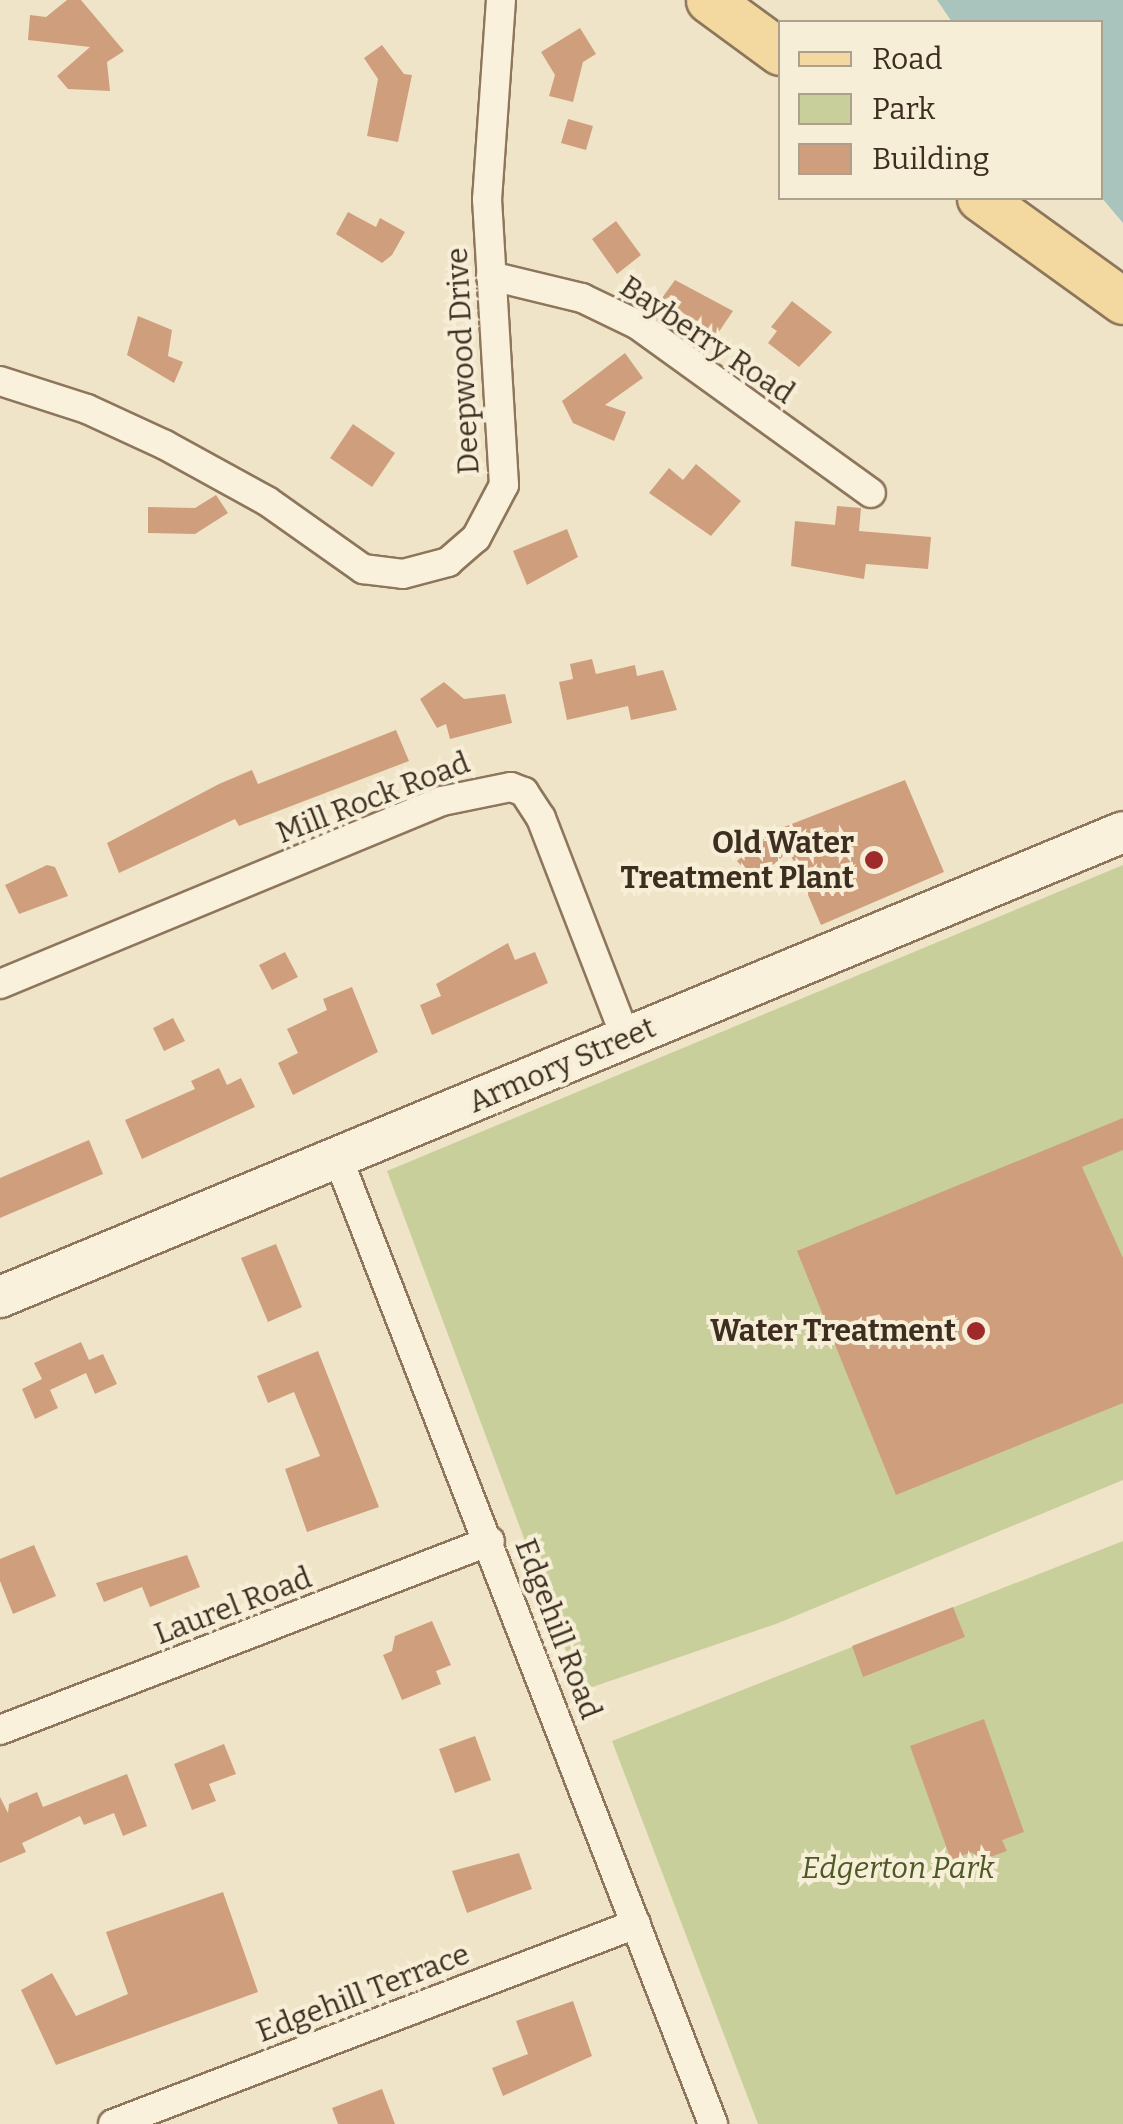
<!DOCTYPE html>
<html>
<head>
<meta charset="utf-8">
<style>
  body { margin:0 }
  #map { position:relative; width:1123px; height:2124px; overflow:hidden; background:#f0e4c8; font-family:Bitter,serif }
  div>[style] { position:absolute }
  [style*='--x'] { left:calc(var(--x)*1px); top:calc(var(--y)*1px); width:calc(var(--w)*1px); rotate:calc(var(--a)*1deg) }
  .green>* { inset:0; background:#c9cf9b }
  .water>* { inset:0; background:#a9c4bc }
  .building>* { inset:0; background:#cf9f7d }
  .roads { filter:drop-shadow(2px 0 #8d765c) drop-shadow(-2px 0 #8d765c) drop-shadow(0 2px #8d765c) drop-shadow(0 -2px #8d765c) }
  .minor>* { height:28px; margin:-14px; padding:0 14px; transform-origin:14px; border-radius:14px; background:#faf1dc }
  .secondary>* { height:40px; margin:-20px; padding:0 20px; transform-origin:20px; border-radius:20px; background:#faf1dc }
  .primary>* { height:45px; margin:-22.5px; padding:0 22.5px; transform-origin:22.5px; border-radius:22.5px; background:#f3d9a0 }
  .dots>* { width:28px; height:28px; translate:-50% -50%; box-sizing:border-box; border:5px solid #f7eed8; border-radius:50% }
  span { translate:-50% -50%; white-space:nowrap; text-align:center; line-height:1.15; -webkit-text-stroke:8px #f7eed8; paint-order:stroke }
  .street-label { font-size:30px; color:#3d2e20 }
  .poi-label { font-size:30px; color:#3d2e20; font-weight:700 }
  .right { translate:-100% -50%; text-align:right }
  .park-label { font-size:30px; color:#4d5a26; font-style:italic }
  .legend { position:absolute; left:778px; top:20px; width:325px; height:180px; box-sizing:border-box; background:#f7eed8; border:2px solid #ada18e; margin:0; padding:12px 18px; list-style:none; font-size:30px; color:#3d2e20 }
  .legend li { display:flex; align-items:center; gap:20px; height:50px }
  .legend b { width:50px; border:2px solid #ada18e }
</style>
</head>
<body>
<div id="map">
  <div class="green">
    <div style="clip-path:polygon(1123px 865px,1123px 1480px,776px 1624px,581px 1691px,387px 1171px)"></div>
    <div style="clip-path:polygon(1123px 1541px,1123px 2124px,758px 2124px,612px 1741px)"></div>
  </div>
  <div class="water">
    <div style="clip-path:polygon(937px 0,1123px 0,1123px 223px,1101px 197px,1100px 22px,952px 22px)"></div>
  </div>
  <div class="building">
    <div style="clip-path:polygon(67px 0,81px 0,124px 51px,107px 62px,110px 91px,68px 89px,57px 76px,90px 47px,28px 40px,30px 15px,46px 17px)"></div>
    <div style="clip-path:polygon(580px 28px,596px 54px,583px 62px,573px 102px,549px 96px,555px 75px,541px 52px)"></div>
    <div style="clip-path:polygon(382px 45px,404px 74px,412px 75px,398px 142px,367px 136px,378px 79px,364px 58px)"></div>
    <div style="clip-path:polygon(568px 119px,593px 126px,586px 150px,561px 143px)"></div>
    <div style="clip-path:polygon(348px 212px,376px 227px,380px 218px,405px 232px,392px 255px,382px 263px,336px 234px)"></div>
    <div style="clip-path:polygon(616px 221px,641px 255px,617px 274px,592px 239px)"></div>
    <div style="clip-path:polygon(675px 280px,733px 311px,710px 345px,682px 327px,689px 317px,662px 298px)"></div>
    <div style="clip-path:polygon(792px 301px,832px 332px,799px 367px,768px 343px,777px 331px,771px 327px)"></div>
    <div style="clip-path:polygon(138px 316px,172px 330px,168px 356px,183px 362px,174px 383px,127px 355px)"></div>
    <div style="clip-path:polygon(625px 353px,643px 378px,605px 405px,626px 412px,614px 441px,573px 423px,562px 401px)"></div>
    <div style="clip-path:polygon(353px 424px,395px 453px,372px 487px,330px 458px)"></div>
    <div style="clip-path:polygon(696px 464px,741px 501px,711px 536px,649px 493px,669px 468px,683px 480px)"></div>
    <div style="clip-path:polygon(216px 495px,228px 513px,195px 534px,148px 533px,148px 507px,195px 508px)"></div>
    <div style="clip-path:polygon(837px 506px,861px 508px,859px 531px,931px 537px,928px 569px,866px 564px,864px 579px,791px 566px,795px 521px,835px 525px)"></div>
    <div style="clip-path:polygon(567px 529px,578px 557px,527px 585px,513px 551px)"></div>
    <div style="clip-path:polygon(592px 659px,596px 674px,635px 665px,637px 676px,663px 670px,677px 710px,631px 720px,628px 706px,567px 720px,559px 682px,573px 679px,570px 664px)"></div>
    <div style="clip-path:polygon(444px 682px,464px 699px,505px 694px,512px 723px,450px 739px,446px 724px,437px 728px,420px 699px)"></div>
    <div style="clip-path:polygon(396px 730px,409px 761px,239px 826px,235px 819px,119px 873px,107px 843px,219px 784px,252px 770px,258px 784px)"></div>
    <div style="clip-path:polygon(905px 780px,944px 872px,821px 925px,789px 851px,755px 881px,737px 861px,771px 832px)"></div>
    <div style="clip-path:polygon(47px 865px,55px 867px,68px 896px,19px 914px,5px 885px)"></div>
    <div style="clip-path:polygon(508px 943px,515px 960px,535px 952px,548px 983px,432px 1035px,420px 1005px,441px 996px,436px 984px)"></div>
    <div style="clip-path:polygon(285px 952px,298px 977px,272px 990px,259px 965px)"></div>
    <div style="clip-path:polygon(352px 987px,378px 1052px,293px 1095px,278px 1063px,298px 1053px,287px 1029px,327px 1010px,323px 999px)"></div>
    <div style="clip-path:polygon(173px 1018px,185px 1041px,164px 1051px,153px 1028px)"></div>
    <div style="clip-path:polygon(219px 1068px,227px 1085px,241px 1078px,255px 1107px,142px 1159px,125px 1120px,195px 1089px,191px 1081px)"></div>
    <div style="clip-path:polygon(1123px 1118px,1123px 1150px,1082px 1167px,1123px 1258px,1123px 1403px,896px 1495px,797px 1251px)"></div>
    <div style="clip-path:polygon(89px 1140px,103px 1174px,0 1218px,0 1178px)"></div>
    <div style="clip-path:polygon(276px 1244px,302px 1307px,268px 1322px,241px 1258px)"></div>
    <div style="clip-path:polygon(81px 1342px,89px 1360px,103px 1354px,117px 1384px,95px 1394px,86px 1373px,50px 1390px,58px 1408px,35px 1419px,22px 1389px,42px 1379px,34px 1363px)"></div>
    <div style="clip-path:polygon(318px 1351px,379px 1507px,307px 1532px,285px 1469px,320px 1456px,294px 1392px,268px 1403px,257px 1376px)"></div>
    <div style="clip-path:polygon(34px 1545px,56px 1596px,13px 1614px,0 1581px,0 1559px)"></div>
    <div style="clip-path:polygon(187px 1555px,200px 1587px,150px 1607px,142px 1587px,104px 1602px,96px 1583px)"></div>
    <div style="clip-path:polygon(953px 1607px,965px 1637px,863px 1677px,852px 1646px)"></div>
    <div style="clip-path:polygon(432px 1621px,451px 1665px,436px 1671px,441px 1684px,402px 1700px,383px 1655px,392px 1651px,395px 1636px)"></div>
    <div style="clip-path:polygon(984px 1719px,1024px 1832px,1002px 1840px,1007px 1851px,976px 1862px,972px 1852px,951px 1860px,910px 1746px)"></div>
    <div style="clip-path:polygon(475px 1736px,491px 1780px,455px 1793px,439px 1749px)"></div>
    <div style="clip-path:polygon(224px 1744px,236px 1774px,209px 1784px,216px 1801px,192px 1810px,174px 1764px)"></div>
    <div style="clip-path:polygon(127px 1774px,147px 1826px,123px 1836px,114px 1813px,84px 1825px,80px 1816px,22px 1843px,26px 1852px,0 1863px,0 1797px,8px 1813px,9px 1804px,37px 1792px,43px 1807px)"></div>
    <div style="clip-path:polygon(519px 1853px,532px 1889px,467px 1913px,452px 1871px)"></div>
    <div style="clip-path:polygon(223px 1892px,258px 1992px,56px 2065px,21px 1990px,52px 1973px,76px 2016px,128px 1994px,106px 1932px)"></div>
    <div style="clip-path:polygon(573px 2001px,592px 2056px,503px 2096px,492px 2068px,528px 2054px,516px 2021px)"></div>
    <div style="clip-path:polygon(382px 2089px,395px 2124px,338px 2124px,332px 2108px)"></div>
  </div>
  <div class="roads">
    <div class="minor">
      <div style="--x:491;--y:276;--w:94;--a:13.6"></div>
      <div style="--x:582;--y:298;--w:62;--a:25.7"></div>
      <div style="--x:638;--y:325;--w:287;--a:35.8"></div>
      <div style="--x:0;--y:381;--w:91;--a:17.8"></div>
      <div style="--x:87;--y:409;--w:86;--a:24.8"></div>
      <div style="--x:165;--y:445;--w:116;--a:28.8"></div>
      <div style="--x:267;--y:501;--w:118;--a:35.3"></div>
      <div style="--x:363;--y:569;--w:40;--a:7.1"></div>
      <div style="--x:403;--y:574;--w:47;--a:-14.9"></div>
      <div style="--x:448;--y:562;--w:37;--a:-41"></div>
      <div style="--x:476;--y:538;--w:60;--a:-62.2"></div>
      <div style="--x:504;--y:485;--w:286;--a:-93.4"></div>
      <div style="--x:487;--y:200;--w:200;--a:-86"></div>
      <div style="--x:0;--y:984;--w:478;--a:-22.5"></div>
      <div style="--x:442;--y:801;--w:70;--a:-11.5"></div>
      <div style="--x:511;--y:787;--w:14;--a:21"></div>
      <div style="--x:524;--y:792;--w:31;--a:57"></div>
      <div style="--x:541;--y:818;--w:236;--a:68.9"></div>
      <div style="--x:338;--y:1158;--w:1036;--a:68.78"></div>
      <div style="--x:0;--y:1730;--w:525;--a:-21.09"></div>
      <div style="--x:113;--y:2124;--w:560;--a:-20.93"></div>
    </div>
    <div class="secondary">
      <div style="--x:0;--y:1297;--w:1215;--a:-22.49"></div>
    </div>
    <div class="primary">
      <div style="--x:709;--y:0;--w:88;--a:36.2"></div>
      <div style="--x:980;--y:198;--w:176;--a:35.8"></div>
    </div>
  </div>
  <div class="dots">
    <div style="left:874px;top:860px;background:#9e2a2b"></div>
    <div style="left:976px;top:1331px;background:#9e2a2b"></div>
  </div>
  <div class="street-label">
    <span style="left:707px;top:340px;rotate:34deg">Bayberry Road</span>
    <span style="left:463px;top:361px;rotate:-93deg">Deepwood Drive</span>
    <span style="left:373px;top:798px;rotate:-21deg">Mill Rock Road</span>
    <span style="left:562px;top:1065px;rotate:-23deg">Armory Street</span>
    <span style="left:233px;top:1606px;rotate:-21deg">Laurel Road</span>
    <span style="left:558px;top:1629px;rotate:69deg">Edgehill Road</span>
    <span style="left:363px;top:1993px;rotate:-21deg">Edgehill Terrace</span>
  </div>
  <div class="poi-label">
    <span class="right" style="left:854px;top:860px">Old Water<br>Treatment Plant</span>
    <span class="right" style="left:956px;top:1331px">Water Treatment</span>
  </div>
  <div class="park-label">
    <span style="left:898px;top:1868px">Edgerton Park</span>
  </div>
  <ul class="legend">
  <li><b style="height:12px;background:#f3d9a0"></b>Road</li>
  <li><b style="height:28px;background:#c9cf9b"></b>Park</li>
  <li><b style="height:28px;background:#cf9f7d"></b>Building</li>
  </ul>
</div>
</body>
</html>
